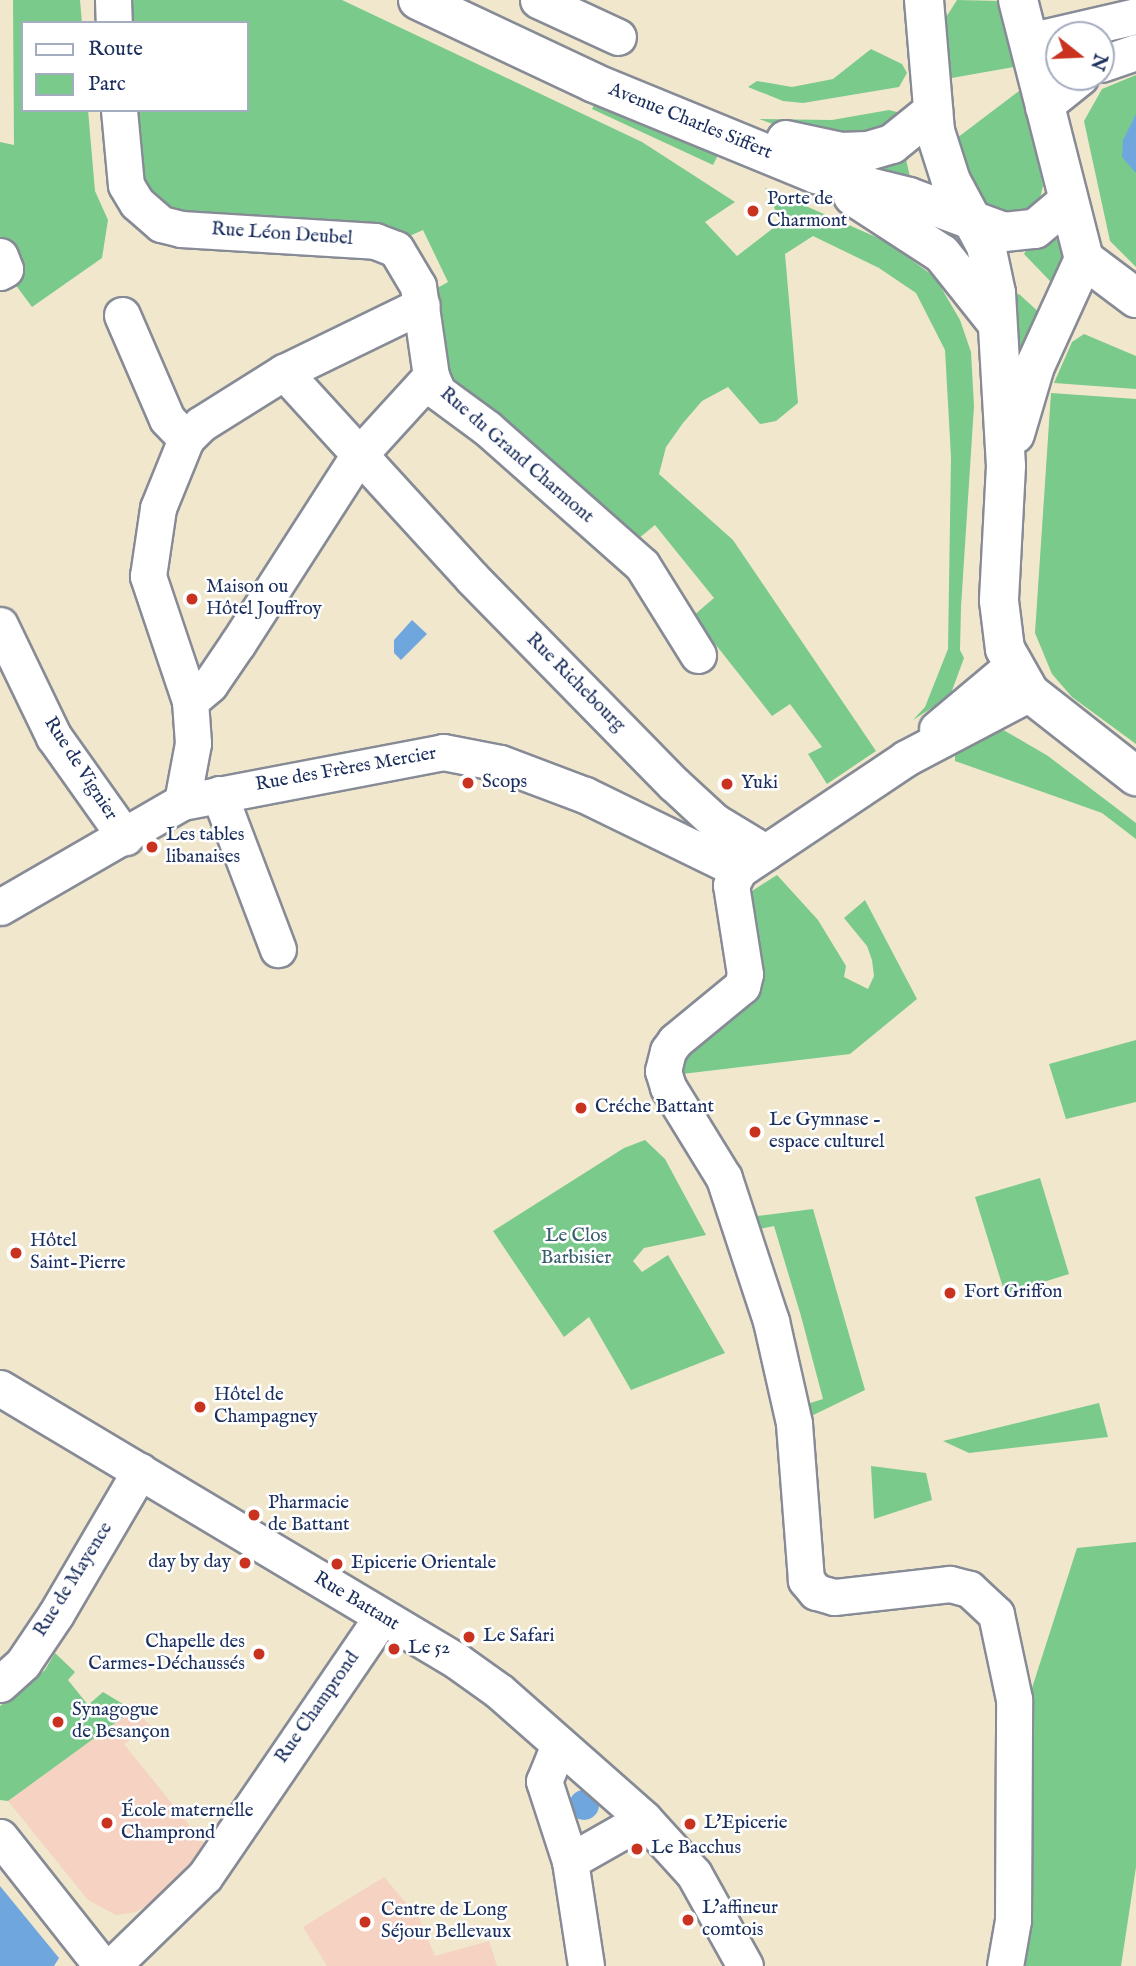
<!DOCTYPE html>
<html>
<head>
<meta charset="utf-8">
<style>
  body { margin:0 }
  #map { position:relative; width:1136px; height:1966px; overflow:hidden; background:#f1e7cd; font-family:"IM FELL English",serif }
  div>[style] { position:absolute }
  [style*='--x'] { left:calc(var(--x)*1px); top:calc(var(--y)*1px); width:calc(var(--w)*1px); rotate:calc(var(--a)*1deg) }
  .built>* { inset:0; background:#f5d2c2 }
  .green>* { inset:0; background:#7aca8b }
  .water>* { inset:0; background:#70a6de }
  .round { border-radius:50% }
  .roads { filter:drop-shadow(2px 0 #868b96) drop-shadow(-2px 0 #868b96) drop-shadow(0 2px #868b96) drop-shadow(0 -2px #868b96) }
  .minor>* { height:35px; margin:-17.5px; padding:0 17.5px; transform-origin:17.5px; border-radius:17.5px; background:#fff }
  .major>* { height:38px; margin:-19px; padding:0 19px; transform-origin:19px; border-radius:19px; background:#fff }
  .dots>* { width:19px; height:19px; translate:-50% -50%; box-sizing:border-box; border:4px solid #fff; border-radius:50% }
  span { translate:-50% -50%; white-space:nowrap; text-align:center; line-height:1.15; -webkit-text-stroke:5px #fff; paint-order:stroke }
  .street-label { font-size:19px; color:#1b2f5e }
  .poi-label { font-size:19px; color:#1b2f5e }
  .left { translate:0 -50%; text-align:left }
  .right { translate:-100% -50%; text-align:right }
  .park-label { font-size:19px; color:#385e6c }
  .legend { position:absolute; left:21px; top:21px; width:228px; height:91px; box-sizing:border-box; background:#fff; border:2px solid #a4acbf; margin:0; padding:9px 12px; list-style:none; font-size:21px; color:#1b2f5e }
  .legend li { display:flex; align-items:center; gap:14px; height:35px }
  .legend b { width:35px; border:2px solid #a4acbf }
  .north { position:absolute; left:1045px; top:21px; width:70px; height:70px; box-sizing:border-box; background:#fff; border:2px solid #a4acbf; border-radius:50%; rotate:108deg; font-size:19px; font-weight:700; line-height:28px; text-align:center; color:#1b2f5e }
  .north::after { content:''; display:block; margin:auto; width:24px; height:32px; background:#c8321e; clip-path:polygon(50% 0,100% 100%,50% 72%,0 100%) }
</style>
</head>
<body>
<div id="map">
  <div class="built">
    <div style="clip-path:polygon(133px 1710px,151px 1726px,124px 1744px,206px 1846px,180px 1883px,136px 1912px,116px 1915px,88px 1900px,8px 1801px)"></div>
    <div style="clip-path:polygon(384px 1877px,419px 1918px,435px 1956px,489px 1941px,497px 1966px,327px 1966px,303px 1927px)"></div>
  </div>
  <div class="green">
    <div style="clip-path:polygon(13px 0,80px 0,82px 23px,23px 23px,23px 110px,88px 110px,95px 191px,108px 220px,102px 258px,32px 307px,12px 280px,0 288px,0 142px,14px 145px)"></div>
    <div style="clip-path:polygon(125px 0,342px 0,642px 142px,735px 202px,705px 222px,737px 256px,781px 222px,765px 188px,885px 241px,935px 277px,960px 320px,971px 352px,974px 406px,961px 607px,960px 650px,964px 658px,950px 696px,913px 720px,925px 707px,948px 649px,951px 457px,945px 350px,916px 293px,879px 268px,813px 236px,785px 254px,798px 403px,776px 421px,760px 424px,728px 387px,702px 401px,683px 423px,666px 447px,659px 474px,733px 540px,876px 751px,827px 784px,808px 754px,822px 747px,790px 704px,772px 716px,693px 616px,714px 598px,655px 525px,633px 543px,442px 385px,432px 291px,448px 282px,423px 230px,405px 238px,377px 228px,297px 217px,182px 213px,153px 201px,134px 174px,131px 110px,247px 110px,247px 23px,126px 23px)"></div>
    <div style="clip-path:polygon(957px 0,1000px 1px,1020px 66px,946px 79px,943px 22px)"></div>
    <div style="clip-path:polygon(871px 49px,902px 64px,907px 73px,899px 87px,803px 103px,783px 101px,748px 87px,757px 81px,792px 87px,833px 79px)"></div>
    <div style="clip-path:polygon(1136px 75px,1136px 267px,1110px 241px,1084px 121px,1102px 89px)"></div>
    <div style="clip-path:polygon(1023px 88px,1043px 186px,1039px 203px,1020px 217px,986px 209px,953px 141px)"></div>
    <div style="clip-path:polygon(598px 98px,719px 153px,713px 165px,592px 109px)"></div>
    <div style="clip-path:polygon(889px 110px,897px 112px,900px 120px,865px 138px,794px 132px,759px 119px,832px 120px)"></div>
    <div style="clip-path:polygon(905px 155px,910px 177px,906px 183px,872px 171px,875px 164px)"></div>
    <div style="clip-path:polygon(1051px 238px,1062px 241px,1065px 257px,1063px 276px,1050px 281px,1024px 254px,1028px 247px)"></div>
    <div style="clip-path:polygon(1019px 294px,1043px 316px,1016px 377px,1011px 296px)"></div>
    <div style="clip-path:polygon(1084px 334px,1136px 356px,1136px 389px,1054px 383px,1072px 342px)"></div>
    <div style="clip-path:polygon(1051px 393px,1136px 399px,1136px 744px,1072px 697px,1052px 674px,1035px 633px)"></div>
    <div style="clip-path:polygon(1000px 728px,1048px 756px,1136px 823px,1136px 839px,1102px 813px,955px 761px,955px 752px)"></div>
    <div style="clip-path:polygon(777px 875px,818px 920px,846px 966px,844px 977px,868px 989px,874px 976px,872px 960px,867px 946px,844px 918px,865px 900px,917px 999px,850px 1054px,682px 1074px,674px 1066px,678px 1051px,741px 1003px,741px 898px)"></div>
    <div style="clip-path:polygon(1136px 1040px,1136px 1102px,1066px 1119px,1049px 1064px)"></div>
    <div style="clip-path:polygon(645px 1140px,665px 1159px,706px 1235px,644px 1248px,633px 1261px,642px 1272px,668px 1255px,725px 1353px,631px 1390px,589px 1317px,564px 1337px,493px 1231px,624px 1148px)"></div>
    <div style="clip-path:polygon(1040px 1178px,1069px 1274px,1005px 1294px,975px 1197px)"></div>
    <div style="clip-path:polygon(748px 1202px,757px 1216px,813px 1209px,865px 1390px,805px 1419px,804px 1405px,823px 1399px,801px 1316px,774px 1226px,751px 1231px)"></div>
    <div style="clip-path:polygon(1099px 1403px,1108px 1437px,969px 1453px,943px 1441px)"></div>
    <div style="clip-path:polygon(871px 1466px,926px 1473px,932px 1500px,874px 1519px)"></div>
    <div style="clip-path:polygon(1136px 1542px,1136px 1867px,1121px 1966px,1014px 1966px,1021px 1746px,1032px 1688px,1077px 1548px)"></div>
    <div style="clip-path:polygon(55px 1653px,75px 1672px,68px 1680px,88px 1705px,103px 1692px,133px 1710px,8px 1801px,0 1800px,0 1706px,45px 1670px)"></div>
  </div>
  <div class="water">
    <div style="clip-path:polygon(1136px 114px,1136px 172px,1135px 172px,1122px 157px,1123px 140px)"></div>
    <div style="clip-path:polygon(412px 620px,427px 634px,401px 660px,394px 653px,394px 640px)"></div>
    <div class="round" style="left:569px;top:1790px;width:30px;height:30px"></div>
    <div style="clip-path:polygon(0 1886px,59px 1958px,54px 1966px,0 1966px)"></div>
  </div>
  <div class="roads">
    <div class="minor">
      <div style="--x:113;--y:0;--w:23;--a:88"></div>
      <div style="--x:538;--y:0;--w:88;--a:24.8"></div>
      <div style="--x:1028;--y:41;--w:111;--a:-13"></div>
      <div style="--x:1101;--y:64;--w:37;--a:-19"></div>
      <div style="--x:1043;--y:107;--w:48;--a:-39"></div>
      <div style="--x:119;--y:110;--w:75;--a:84.7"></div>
      <div style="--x:126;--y:185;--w:21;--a:59"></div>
      <div style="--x:137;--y:203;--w:32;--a:41"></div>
      <div style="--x:161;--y:224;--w:21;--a:14"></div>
      <div style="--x:181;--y:229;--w:194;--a:3.5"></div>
      <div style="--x:375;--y:241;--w:22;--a:21"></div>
      <div style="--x:396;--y:249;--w:43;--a:59.3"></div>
      <div style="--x:418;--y:286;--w:91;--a:81.8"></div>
      <div style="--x:431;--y:376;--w:17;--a:66"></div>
      <div style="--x:438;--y:392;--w:61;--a:36.3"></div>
      <div style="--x:487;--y:428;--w:207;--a:41.5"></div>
      <div style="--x:642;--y:565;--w:106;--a:58.1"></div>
      <div style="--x:0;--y:256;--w:14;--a:69"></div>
      <div style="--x:5;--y:269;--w:6;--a:149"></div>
      <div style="--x:122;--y:315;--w:113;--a:66.6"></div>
      <div style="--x:167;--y:419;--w:28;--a:46"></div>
      <div style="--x:284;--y:372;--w:279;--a:47.6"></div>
      <div style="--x:472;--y:578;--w:289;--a:45.6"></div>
      <div style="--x:674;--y:784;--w:54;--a:42.8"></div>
      <div style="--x:714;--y:821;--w:60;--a:31.3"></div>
      <div style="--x:0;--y:625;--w:124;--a:64.3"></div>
      <div style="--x:54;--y:737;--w:123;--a:54.6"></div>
      <div style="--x:190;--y:701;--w:26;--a:-40"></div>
      <div style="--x:210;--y:684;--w:50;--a:-55.7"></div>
      <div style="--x:238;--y:643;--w:222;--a:-57.3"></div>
      <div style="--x:358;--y:456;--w:108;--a:-47.6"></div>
      <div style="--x:937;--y:729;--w:98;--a:-40"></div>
      <div style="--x:219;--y:794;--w:166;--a:69.2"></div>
      <div style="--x:182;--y:802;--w:60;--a:-79.4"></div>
      <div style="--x:193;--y:743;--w:42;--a:-94.1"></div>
      <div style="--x:190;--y:701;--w:132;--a:-108.6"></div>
      <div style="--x:148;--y:576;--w:69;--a:-81.6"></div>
      <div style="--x:158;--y:508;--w:74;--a:-67.9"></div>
      <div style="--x:186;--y:439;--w:21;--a:-45"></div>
      <div style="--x:201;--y:424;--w:98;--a:-32.1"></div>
      <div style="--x:284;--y:372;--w:153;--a:-25.9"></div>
      <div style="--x:0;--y:907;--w:210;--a:-30"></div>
      <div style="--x:182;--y:802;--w:266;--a:-10.8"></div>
      <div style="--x:443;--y:752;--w:58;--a:10.9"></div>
      <div style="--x:500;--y:763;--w:91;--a:20.6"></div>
      <div style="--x:585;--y:795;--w:171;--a:26"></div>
      <div style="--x:0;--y:1388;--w:532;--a:30.85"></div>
      <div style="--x:457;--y:1661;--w:52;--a:35.5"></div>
      <div style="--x:499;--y:1691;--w:193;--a:41.4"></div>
      <div style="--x:644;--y:1819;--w:74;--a:47.7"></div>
      <div style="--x:694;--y:1874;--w:105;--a:61"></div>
      <div style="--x:0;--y:1684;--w:31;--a:-42"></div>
      <div style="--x:23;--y:1663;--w:59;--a:-56"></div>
      <div style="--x:56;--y:1614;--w:166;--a:-59.6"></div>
      <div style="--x:558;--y:1747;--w:37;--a:112"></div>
      <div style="--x:544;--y:1781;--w:84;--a:72"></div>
      <div style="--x:570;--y:1861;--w:106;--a:81.3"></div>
      <div style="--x:0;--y:1837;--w:164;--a:51.7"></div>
      <div style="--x:570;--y:1861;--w:85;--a:-29.6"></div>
      <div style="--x:112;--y:1966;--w:129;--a:-44.1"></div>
      <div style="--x:205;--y:1876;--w:314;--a:-55.7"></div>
      <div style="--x:1005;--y:1966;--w:47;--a:-80.1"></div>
      <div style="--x:1013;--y:1920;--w:221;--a:-89.7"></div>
      <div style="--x:1014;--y:1699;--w:87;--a:-102"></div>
      <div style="--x:996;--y:1614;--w:37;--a:-137"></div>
      <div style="--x:969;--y:1589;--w:20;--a:-165"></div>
      <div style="--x:950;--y:1584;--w:117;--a:173.6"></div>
      <div style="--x:834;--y:1597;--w:19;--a:-164"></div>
      <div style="--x:816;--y:1592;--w:16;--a:-130"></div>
      <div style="--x:806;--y:1580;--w:157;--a:-94.4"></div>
      <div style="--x:794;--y:1423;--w:105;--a:-102.7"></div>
      <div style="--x:771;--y:1321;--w:151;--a:-108.2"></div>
      <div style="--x:724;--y:1178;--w:107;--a:-121.6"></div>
      <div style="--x:668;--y:1087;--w:17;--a:-107"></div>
      <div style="--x:663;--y:1071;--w:21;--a:-76"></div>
      <div style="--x:668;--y:1051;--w:12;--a:-55"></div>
      <div style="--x:675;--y:1041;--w:87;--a:-39.4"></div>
      <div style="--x:742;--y:986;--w:12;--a:-76"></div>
      <div style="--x:745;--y:974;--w:90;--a:-98.9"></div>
      <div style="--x:731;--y:885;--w:17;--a:-62"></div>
      <div style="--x:739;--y:870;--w:201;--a:-33.8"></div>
      <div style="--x:906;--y:758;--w:140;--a:-27.7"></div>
    </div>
    <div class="major">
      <div style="--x:418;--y:0;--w:195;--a:25.2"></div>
      <div style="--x:594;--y:83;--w:240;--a:22.3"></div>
      <div style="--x:816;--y:174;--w:96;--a:13.9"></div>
      <div style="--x:909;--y:197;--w:101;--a:20.2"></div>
      <div style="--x:1004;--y:232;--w:31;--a:-6"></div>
      <div style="--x:1035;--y:229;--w:42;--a:-40.2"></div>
      <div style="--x:924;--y:0;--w:131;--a:85.2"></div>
      <div style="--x:935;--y:131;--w:52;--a:72.3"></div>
      <div style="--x:951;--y:181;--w:74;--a:61.7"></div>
      <div style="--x:986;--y:246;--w:48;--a:78"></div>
      <div style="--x:996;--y:293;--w:173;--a:86.7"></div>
      <div style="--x:1006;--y:466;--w:135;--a:93"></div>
      <div style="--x:999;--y:601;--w:48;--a:82.9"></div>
      <div style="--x:1005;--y:649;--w:51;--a:60.4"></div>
      <div style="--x:1030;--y:693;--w:135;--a:38.1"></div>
      <div style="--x:786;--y:140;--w:56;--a:12.3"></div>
      <div style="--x:841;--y:152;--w:27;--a:-2"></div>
      <div style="--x:868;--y:151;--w:25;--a:-16"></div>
      <div style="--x:892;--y:144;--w:53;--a:-38.8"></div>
      <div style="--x:853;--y:196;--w:106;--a:33.1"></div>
      <div style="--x:942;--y:254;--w:88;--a:51.4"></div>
      <div style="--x:1084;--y:259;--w:65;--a:36.9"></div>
      <div style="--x:1015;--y:434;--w:71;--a:-73.6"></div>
      <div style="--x:1035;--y:366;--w:118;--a:-65.4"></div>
      <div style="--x:1084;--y:259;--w:267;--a:-104.3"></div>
    </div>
  </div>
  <div class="dots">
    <div style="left:753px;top:211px;background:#c8321e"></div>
    <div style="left:192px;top:599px;background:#c8321e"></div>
    <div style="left:468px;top:783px;background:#c8321e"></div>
    <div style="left:727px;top:784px;background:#c8321e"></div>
    <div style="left:152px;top:847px;background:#c8321e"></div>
    <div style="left:581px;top:1108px;background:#c8321e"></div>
    <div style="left:755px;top:1132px;background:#c8321e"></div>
    <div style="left:16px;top:1253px;background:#c8321e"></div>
    <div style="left:950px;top:1293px;background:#c8321e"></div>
    <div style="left:200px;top:1407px;background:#c8321e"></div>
    <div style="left:254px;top:1515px;background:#c8321e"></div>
    <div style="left:245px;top:1563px;background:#c8321e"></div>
    <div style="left:337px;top:1564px;background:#c8321e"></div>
    <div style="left:469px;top:1637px;background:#c8321e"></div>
    <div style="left:394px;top:1649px;background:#c8321e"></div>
    <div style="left:259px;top:1654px;background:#c8321e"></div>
    <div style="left:58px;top:1722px;background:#c8321e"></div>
    <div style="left:107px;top:1823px;background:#c8321e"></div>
    <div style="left:690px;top:1824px;background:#c8321e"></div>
    <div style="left:637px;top:1849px;background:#c8321e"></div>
    <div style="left:688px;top:1920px;background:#c8321e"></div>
    <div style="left:365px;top:1922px;background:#c8321e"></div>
  </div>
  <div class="street-label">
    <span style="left:690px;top:122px;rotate:22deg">Avenue Charles Siffert</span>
    <span style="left:282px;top:235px;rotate:4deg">Rue Léon Deubel</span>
    <span style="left:516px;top:456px;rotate:41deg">Rue du Grand Charmont</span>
    <span style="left:575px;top:683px;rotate:45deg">Rue Richebourg</span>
    <span style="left:80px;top:769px;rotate:57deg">Rue de Vignier</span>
    <span style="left:346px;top:770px;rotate:-10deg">Rue des Frères Mercier</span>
    <span style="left:74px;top:1580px;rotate:-58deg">Rue de Mayence</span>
    <span style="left:356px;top:1602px;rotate:31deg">Rue Battant</span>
    <span style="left:318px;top:1708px;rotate:-55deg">Rue Champrond</span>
  </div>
  <div class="poi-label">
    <span class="left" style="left:767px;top:211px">Porte de<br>Charmont</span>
    <span class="left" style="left:206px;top:599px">Maison ou<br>Hôtel Jouffroy</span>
    <span class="left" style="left:482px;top:783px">Scops</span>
    <span class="left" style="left:741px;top:784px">Yuki</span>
    <span class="left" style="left:166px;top:847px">Les tables<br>libanaises</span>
    <span class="left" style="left:595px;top:1108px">Créche Battant</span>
    <span class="left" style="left:769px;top:1132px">Le Gymnase -<br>espace culturel</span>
    <span class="left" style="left:30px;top:1253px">Hôtel<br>Saint-Pierre</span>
    <span class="left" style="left:964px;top:1293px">Fort Griffon</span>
    <span class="left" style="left:214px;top:1407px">Hôtel de<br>Champagney</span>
    <span class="left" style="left:268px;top:1515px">Pharmacie<br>de Battant</span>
    <span class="right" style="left:231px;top:1563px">day by day</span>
    <span class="left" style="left:351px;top:1564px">Epicerie Orientale</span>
    <span class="left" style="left:483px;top:1637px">Le Safari</span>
    <span class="right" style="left:245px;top:1654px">Chapelle des<br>Carmes-Déchaussés</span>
    <span class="left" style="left:408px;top:1649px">Le 52</span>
    <span class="left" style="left:72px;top:1722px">Synagogue<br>de Besançon</span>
    <span class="left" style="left:121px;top:1823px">École maternelle<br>Champrond</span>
    <span class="left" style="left:704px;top:1824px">L'Epicerie</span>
    <span class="left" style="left:651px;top:1849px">Le Bacchus</span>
    <span class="left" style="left:702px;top:1920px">L'affineur<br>comtois</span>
    <span class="left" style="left:381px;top:1922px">Centre de Long<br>Séjour Bellevaux</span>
  </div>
  <div class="park-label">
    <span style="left:576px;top:1248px">Le Clos<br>Barbisier</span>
  </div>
  <ul class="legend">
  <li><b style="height:9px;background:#fff"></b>Route</li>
  <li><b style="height:19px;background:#7aca8b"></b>Parc</li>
  </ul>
  <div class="north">N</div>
</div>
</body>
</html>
